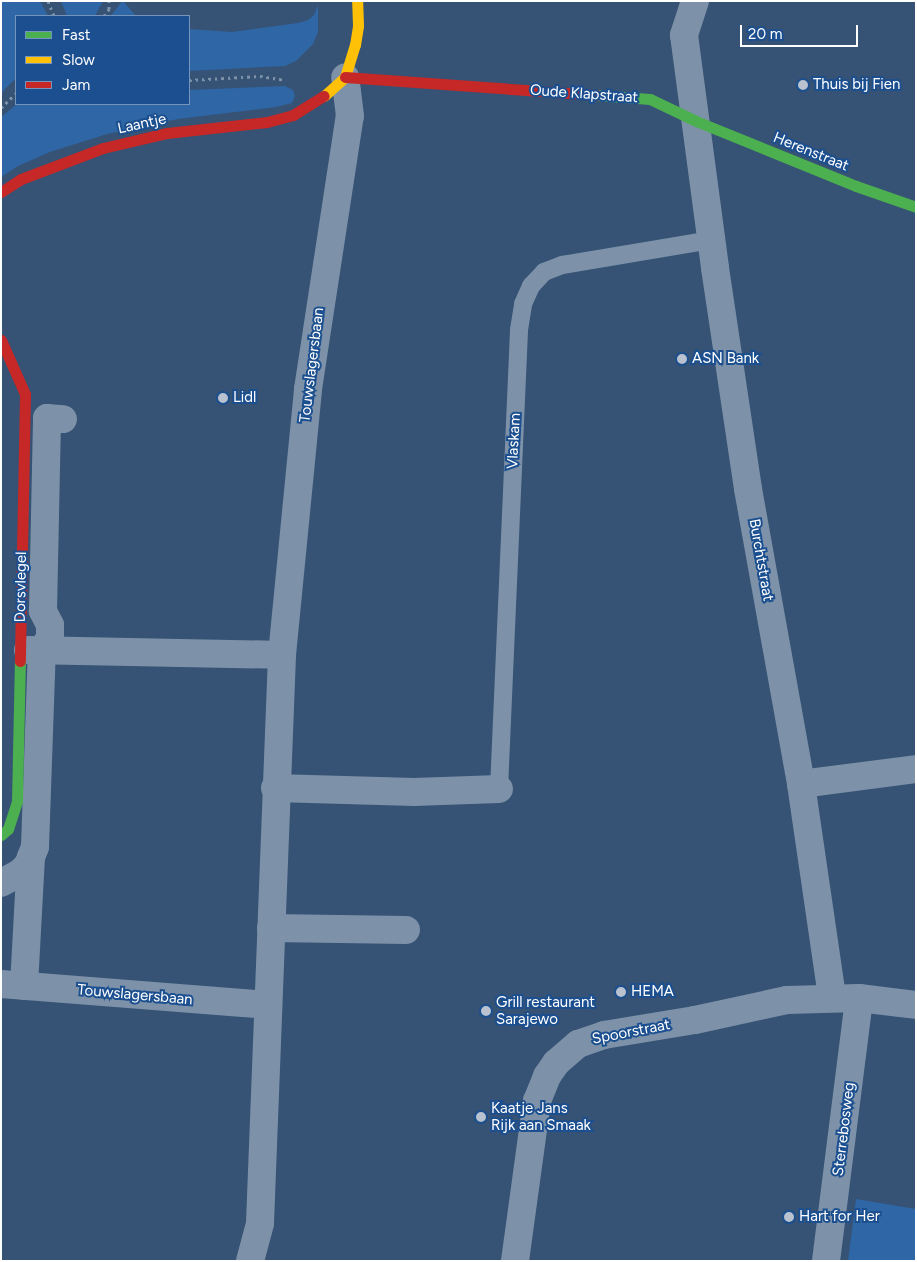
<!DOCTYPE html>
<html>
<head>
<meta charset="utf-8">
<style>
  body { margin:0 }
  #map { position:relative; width:917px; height:1262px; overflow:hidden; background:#365274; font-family:Figtree,sans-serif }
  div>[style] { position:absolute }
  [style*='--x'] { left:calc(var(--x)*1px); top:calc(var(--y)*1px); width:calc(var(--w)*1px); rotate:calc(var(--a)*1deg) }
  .green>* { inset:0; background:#2f66a5 }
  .path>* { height:3px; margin-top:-1.5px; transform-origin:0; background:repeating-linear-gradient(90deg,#7d92a8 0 2.5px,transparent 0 6.5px) }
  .lane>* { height:18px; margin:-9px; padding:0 9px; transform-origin:9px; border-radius:9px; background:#7d92a8 }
  .street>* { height:28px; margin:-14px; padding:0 14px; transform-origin:14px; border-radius:14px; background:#7d92a8 }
  .fast>* { height:11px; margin:-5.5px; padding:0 5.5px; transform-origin:5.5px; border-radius:5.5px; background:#4caf50 }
  .slow>* { height:11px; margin:-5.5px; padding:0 5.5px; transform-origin:5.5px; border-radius:5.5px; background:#ffc107 }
  .jam>* { height:11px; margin:-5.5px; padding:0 5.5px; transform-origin:5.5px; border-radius:5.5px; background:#c62828 }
  .dots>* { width:14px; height:14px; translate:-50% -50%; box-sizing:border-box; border:2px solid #1b4f8f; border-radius:50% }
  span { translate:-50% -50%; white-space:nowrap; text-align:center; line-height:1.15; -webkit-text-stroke:4px #1b4f8f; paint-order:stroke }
  .poi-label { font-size:15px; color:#fff }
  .left { translate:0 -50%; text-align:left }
  .street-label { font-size:15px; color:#fff }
  .frame { position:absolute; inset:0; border:2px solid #fff; pointer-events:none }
  .legend { position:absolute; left:15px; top:15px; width:175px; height:90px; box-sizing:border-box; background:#1b4f8f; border:1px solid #7695bc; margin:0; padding:6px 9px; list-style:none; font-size:15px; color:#fff }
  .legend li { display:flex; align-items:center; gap:10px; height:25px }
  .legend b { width:25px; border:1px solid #7695bc }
  .scale { position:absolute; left:740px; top:25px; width:118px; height:22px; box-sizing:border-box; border:2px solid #fff; border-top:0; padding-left:6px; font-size:15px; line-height:18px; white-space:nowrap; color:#fff; -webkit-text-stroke:4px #1b4f8f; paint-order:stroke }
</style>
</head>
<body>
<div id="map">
  <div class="green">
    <div style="clip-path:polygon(1px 1px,40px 1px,48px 16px,16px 16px,16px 78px,1px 93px)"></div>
    <div style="clip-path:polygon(61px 1px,102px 1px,102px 3px,95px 16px,67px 16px)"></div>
    <div style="clip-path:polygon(122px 1px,123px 1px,136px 16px,111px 16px)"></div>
    <div style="clip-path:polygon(318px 5px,318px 32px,313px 44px,296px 61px,285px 66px,189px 71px,189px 29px,232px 32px,298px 23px,308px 20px,314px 15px)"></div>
    <div style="clip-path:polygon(285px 86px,293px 90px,295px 96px,292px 103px,276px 107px,178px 119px,107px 134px,50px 152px,18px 166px,1px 177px,1px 117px,17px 104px,189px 104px,189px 90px)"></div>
    <div style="clip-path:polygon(856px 1199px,916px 1209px,916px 1261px,848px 1261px)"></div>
  </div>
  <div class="path">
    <div style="--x:48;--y:1;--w:16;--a:68"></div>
    <div style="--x:104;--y:16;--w:9;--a:-54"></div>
    <div style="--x:109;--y:9;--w:8;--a:-90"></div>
    <div style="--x:189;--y:80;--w:71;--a:-3.2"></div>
    <div style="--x:260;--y:76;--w:24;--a:9"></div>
    <div style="--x:1;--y:108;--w:21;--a:-45"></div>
  </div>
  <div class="lane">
    <div style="--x:499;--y:789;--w:459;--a:-87.5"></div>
    <div style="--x:519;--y:330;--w:26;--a:-81"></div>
    <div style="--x:523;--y:304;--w:20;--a:-66"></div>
    <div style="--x:531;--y:286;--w:19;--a:-47"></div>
    <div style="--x:544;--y:272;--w:19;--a:-21"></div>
    <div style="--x:562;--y:265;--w:152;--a:-9.5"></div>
  </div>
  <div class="street">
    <div style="--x:695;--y:1;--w:36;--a:108"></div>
    <div style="--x:684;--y:35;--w:235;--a:82.4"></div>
    <div style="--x:715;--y:268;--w:223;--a:81.5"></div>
    <div style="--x:748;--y:489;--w:300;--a:79.8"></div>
    <div style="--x:801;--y:784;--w:215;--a:81.7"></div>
    <div style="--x:28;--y:650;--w:254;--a:1.1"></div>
    <div style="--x:801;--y:784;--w:116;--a:-7.4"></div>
    <div style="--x:275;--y:788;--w:139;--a:1.6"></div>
    <div style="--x:414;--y:792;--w:85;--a:-2"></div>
    <div style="--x:1;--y:883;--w:21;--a:-28"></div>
    <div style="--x:20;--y:873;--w:11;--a:-45"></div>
    <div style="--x:28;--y:865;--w:19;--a:-69"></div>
    <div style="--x:35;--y:847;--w:197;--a:-88"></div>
    <div style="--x:42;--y:650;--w:14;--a:-56"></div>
    <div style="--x:50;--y:638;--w:13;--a:-90"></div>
    <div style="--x:50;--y:625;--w:16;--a:-117"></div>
    <div style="--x:43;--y:611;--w:193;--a:-88.8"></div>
    <div style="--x:47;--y:418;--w:16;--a:4"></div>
    <div style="--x:271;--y:928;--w:135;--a:0.8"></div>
    <div style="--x:1;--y:984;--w:268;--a:4.5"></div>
    <div style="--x:24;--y:986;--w:129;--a:-86.9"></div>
    <div style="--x:250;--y:1261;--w:39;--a:-75"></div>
    <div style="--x:260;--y:1223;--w:568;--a:-87.78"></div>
    <div style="--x:282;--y:655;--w:267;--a:-84.4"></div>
    <div style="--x:308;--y:389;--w:276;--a:-81.3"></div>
    <div style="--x:350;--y:116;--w:39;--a:-97"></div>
    <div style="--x:515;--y:1261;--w:162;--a:-82.2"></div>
    <div style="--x:537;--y:1101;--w:27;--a:-68"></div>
    <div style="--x:547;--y:1076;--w:16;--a:-55"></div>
    <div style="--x:556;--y:1063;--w:29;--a:-41"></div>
    <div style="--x:578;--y:1044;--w:28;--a:-19"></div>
    <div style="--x:604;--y:1035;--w:92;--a:-9.4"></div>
    <div style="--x:695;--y:1020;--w:94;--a:-12.3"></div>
    <div style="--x:787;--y:1000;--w:72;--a:-1.6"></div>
    <div style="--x:859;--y:998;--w:57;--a:7"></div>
    <div style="--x:826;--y:1261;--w:265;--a:-82.8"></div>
  </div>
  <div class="fast">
    <div style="--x:596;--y:95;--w:54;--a:4.2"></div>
    <div style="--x:650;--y:99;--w:51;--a:25.6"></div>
    <div style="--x:696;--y:121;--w:173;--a:22.1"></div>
    <div style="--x:856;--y:186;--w:64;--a:19.3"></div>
    <div style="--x:1;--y:835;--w:9;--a:-41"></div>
    <div style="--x:8;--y:829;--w:29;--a:-72"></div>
    <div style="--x:17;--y:801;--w:140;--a:-88.8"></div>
  </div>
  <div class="slow">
    <div style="--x:324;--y:96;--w:28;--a:-42"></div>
    <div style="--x:345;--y:77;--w:34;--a:-73"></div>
    <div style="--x:355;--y:45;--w:20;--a:-81"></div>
    <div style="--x:358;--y:25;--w:24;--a:-92"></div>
  </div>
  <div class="jam">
    <div style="--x:345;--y:77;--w:252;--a:4.1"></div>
    <div style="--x:1;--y:192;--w:24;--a:-33"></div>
    <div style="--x:21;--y:179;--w:88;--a:-20.7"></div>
    <div style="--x:103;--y:148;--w:66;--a:-13.2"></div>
    <div style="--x:167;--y:133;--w:101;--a:-6.3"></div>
    <div style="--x:267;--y:122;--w:27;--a:-15"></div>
    <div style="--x:293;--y:115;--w:36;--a:-32"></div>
    <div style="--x:1;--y:340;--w:59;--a:66"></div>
    <div style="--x:25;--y:394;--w:267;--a:91.1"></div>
  </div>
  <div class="dots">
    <div style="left:803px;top:85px;background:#b9c2ce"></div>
    <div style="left:682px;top:359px;background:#b9c2ce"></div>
    <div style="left:223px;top:398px;background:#b9c2ce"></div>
    <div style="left:621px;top:992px;background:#b9c2ce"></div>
    <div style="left:486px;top:1011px;background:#b9c2ce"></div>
    <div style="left:481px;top:1117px;background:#b9c2ce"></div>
    <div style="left:789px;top:1217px;background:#b9c2ce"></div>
  </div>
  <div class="poi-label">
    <span class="left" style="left:813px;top:85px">Thuis bij Fien</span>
    <span class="left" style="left:692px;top:359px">ASN Bank</span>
    <span class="left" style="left:233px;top:398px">Lidl</span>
    <span class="left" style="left:631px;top:992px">HEMA</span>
    <span class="left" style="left:496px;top:1011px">Grill restaurant<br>Sarajewo</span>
    <span class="left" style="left:491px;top:1117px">Kaatje Jans<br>Rijk aan Smaak</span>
    <span class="left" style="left:799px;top:1217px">Hart for Her</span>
  </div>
  <div class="street-label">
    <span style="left:584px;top:94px;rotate:4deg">Oude Klapstraat</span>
    <span style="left:142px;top:124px;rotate:-12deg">Laantje</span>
    <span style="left:811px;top:152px;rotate:22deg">Herenstraat</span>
    <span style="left:312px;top:365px;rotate:-83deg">Touwslagersbaan</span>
    <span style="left:514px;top:441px;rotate:-87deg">Vlaskam</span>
    <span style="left:761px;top:560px;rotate:80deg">Burchtstraat</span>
    <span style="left:21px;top:587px;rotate:-89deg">Dorsvlegel</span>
    <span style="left:135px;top:995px;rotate:5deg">Touwslagersbaan</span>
    <span style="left:631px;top:1032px;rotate:-11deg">Spoorstraat</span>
    <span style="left:844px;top:1129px;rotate:-83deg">Sterrebosweg</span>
  </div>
  <div class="frame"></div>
  <ul class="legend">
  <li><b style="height:6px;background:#4caf50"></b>Fast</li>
  <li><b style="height:6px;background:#ffc107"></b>Slow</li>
  <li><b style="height:6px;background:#c62828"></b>Jam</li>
  </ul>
  <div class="scale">20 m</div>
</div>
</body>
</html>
